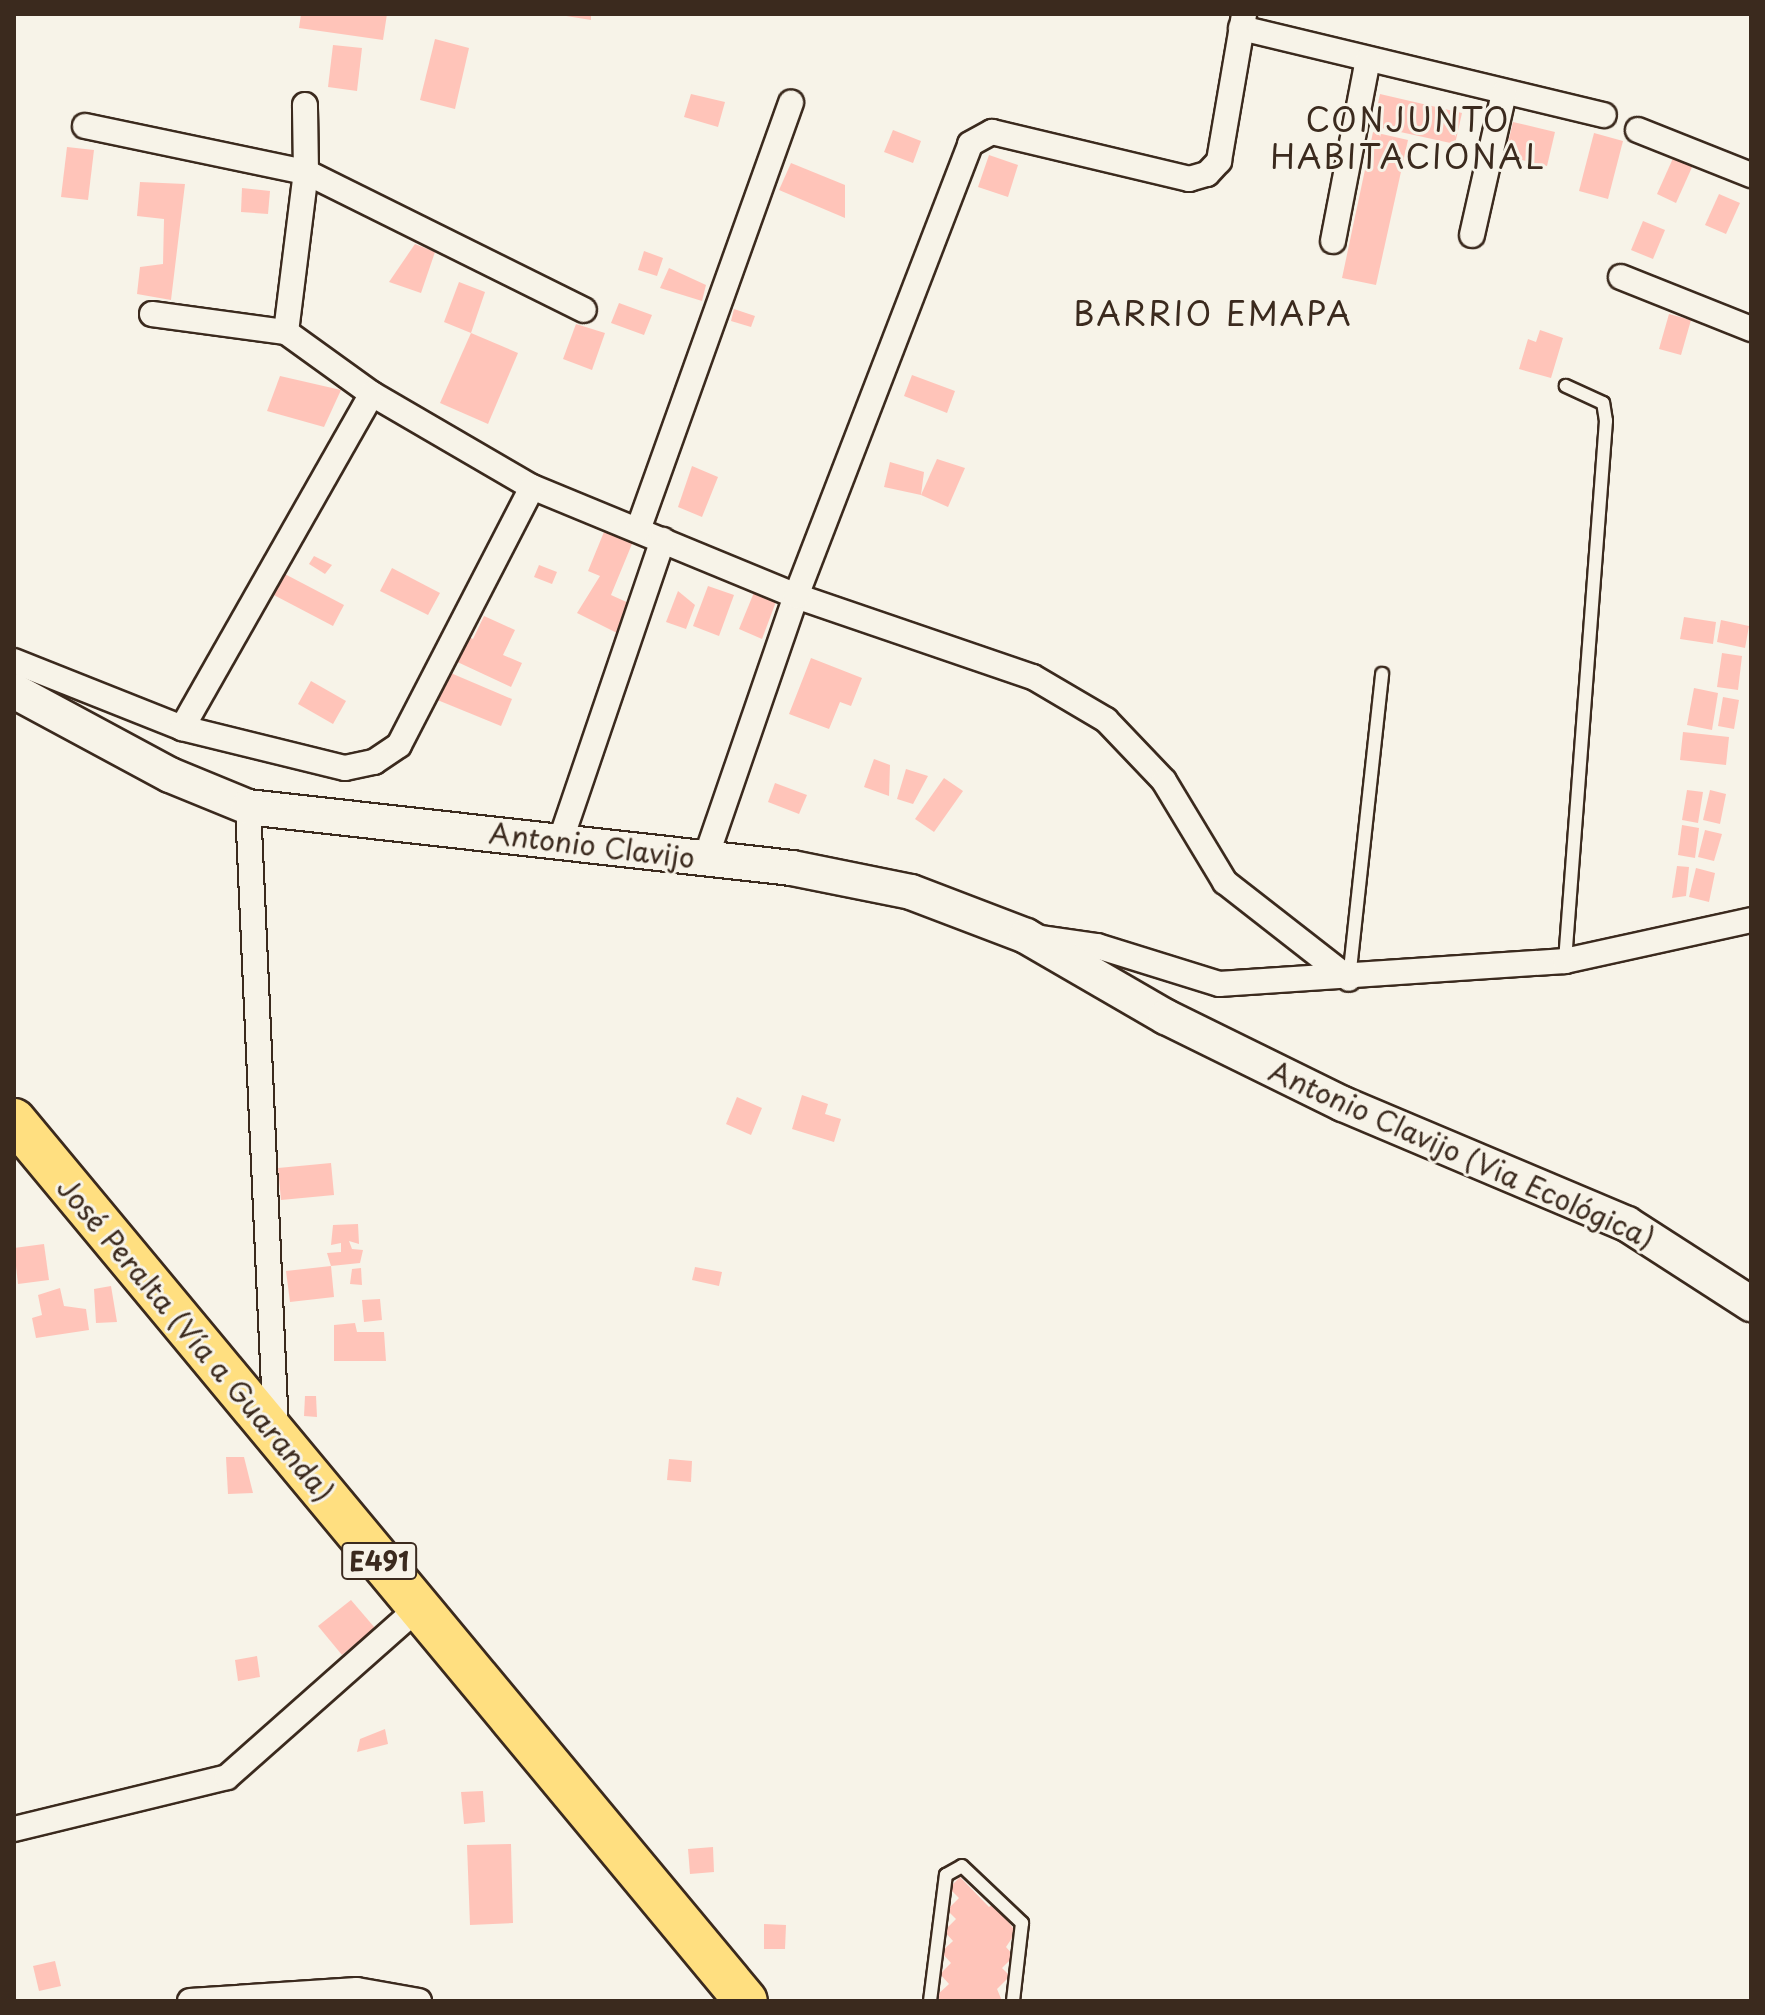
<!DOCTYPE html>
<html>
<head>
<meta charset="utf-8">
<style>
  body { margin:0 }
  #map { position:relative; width:1765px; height:2015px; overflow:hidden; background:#f7f3e8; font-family:"Playpen Sans",sans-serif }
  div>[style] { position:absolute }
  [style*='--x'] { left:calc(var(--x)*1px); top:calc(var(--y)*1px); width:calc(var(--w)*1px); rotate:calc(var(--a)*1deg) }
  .building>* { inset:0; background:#ffc4b9 }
  .roads { filter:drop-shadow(2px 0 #3b2a1e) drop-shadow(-2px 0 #3b2a1e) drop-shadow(0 2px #3b2a1e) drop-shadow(0 -2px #3b2a1e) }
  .lane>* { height:12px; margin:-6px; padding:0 6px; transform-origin:6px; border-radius:6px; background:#f7f3e8 }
  .street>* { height:24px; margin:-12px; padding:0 12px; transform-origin:12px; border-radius:12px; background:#f7f3e8 }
  .secondary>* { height:34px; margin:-17px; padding:0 17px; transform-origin:17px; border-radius:17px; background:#f7f3e8 }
  .highway>* { height:42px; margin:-21px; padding:0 21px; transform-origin:21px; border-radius:21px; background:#ffdf80 }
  span { translate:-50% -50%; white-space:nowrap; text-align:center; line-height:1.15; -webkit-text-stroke:6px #f7f3e8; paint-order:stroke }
  .shield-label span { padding:2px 6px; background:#f7f3e8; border:2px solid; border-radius:6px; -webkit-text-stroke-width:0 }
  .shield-label { font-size:26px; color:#3b2a1e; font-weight:700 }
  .street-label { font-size:28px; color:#3b2a1e }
  .quarter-label { font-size:32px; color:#3b2a1e; letter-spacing:2px }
  .frame { position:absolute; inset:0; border:16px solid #3b2a1e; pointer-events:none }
</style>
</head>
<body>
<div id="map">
  <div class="building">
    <div style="clip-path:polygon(301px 14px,387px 14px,383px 40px,299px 28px)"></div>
    <div style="clip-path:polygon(554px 14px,591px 14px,591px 20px)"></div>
    <div style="clip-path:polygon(435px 39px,469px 48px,455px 109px,420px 100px)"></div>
    <div style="clip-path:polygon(333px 45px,362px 48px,357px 91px,328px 87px)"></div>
    <div style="clip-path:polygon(691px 94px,725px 102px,718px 127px,684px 117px)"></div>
    <div style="clip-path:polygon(1380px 94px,1462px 113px,1455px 144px,1373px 126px)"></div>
    <div style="clip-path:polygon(1513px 122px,1555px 132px,1547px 166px,1505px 156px)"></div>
    <div style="clip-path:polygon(893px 130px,921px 141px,913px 163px,884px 152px)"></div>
    <div style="clip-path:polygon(1373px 132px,1408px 140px,1376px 285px,1342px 278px)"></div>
    <div style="clip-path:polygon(1594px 133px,1623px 141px,1608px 199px,1579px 191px)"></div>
    <div style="clip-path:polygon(67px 147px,94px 150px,88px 200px,61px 197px)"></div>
    <div style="clip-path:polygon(989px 155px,1018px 165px,1008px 197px,978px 187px)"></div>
    <div style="clip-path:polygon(1674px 156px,1693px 165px,1676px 203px,1657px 194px)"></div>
    <div style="clip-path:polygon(791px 163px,845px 185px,845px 218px,779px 190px)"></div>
    <div style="clip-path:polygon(140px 182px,185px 184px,171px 300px,137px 294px,140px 267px,163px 264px,164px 219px,137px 216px)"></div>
    <div style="clip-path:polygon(242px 188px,270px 191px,268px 214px,241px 212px)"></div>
    <div style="clip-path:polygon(1719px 194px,1740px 203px,1726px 234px,1705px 225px)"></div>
    <div style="clip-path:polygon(1643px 221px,1665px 230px,1653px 259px,1631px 250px)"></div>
    <div style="clip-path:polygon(415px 244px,435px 252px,421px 293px,389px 282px)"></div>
    <div style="clip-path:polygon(644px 251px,663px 258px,657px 276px,638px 270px)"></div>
    <div style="clip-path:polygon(669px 268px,706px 285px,702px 301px,660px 288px)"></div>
    <div style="clip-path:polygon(459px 282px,485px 292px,471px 333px,444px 322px)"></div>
    <div style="clip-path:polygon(619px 303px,652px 315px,644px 335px,611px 323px)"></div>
    <div style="clip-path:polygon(734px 309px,755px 316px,751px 327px,731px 321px)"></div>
    <div style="clip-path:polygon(1669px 314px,1691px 320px,1681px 355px,1659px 349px)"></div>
    <div style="clip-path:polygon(576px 324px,605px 333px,592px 370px,563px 359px)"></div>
    <div style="clip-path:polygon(1540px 330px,1563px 338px,1551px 378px,1519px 369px,1528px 339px,1536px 342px)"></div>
    <div style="clip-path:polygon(471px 333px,518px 353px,488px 424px,440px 403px)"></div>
    <div style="clip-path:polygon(912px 375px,955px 391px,947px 413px,904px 396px)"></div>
    <div style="clip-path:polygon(280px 376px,341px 390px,324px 427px,267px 411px)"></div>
    <div style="clip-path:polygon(937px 459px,965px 468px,948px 507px,921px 495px)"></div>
    <div style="clip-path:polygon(890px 462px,924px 472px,921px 495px,884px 487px)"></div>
    <div style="clip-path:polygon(692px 466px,718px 477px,702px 517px,678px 507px)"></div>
    <div style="clip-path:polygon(606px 527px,634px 539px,611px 595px,633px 605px,623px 636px,577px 613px,600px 576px,588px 571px)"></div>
    <div style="clip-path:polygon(314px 556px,332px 565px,325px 574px,309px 564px)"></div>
    <div style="clip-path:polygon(539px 565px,557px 572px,552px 584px,534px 577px)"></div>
    <div style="clip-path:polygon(392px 568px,440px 593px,428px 615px,380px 591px)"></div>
    <div style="clip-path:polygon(281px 572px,344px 605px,333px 626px,270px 593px)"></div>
    <div style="clip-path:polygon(708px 586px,734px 595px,719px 636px,693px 626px)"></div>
    <div style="clip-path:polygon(755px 590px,777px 599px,762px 639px,739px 629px)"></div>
    <div style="clip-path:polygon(678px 591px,695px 605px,686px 629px,666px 622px)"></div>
    <div style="clip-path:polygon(484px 616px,515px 630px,503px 655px,522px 663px,511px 687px,451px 659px,462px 634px,473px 639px)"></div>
    <div style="clip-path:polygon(1684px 617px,1716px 622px,1713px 644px,1680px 639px)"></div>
    <div style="clip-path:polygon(1721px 620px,1749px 626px,1745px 648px,1717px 642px)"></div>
    <div style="clip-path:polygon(1722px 653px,1742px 656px,1738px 690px,1717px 687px)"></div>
    <div style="clip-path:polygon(811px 658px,862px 678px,851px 706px,840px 702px,829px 729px,789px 714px)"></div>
    <div style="clip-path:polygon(446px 671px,512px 699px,501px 726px,435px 699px)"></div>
    <div style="clip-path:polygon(311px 681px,346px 701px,333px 724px,298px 704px)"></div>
    <div style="clip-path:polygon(1694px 688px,1718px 693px,1712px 730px,1687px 725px)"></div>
    <div style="clip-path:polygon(1723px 697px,1739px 700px,1734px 729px,1718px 726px)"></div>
    <div style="clip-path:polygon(1683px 732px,1729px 737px,1726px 765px,1680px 760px)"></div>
    <div style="clip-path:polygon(874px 759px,890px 765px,889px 796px,864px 787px)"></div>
    <div style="clip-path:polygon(906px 769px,928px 776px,913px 804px,897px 799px)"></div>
    <div style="clip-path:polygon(944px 778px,963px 791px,934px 832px,915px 819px)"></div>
    <div style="clip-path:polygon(775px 783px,807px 795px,799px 814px,768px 802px)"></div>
    <div style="clip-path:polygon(1687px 790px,1703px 792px,1698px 823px,1682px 820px)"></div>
    <div style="clip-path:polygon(1710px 790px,1726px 794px,1720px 824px,1703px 820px)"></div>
    <div style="clip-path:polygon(1682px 825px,1699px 828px,1695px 858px,1678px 855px)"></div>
    <div style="clip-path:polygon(1705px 830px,1722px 834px,1714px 861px,1698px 857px)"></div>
    <div style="clip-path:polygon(1677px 866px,1689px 867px,1686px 896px,1672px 898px)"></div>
    <div style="clip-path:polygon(1696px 868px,1715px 873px,1709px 902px,1689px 897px)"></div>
    <div style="clip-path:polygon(802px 1095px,828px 1104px,825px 1114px,841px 1119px,834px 1142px,792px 1129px)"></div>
    <div style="clip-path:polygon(737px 1097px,762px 1108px,751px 1135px,726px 1124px)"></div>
    <div style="clip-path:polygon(331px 1163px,334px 1195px,281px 1200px,278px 1168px)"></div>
    <div style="clip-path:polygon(358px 1224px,359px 1244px,349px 1241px,352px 1249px,363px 1250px,360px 1263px,331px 1266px,327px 1253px,341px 1252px,341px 1243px,331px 1245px,333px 1225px)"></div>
    <div style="clip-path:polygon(44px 1244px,49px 1280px,18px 1284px,14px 1248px)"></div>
    <div style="clip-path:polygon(331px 1266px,334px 1297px,290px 1302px,286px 1271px)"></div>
    <div style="clip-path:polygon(695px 1267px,722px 1272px,719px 1286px,692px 1280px)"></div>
    <div style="clip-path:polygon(361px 1268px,362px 1285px,350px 1284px,352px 1269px)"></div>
    <div style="clip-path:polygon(111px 1286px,117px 1322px,96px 1323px,94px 1289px)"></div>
    <div style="clip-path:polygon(60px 1288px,64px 1306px,86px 1309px,89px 1330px,36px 1338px,32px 1318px,42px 1315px,38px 1295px)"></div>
    <div style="clip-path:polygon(380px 1299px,382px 1320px,364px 1322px,362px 1300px)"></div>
    <div style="clip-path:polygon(355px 1323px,357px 1332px,384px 1332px,386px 1361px,334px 1361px,334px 1325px)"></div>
    <div style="clip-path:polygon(305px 1396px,316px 1396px,317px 1417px,304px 1416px)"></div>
    <div style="clip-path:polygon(226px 1457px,244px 1457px,253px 1493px,228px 1494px)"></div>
    <div style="clip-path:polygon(669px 1459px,692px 1461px,691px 1482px,667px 1480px)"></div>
    <div style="clip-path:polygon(351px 1600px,375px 1628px,342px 1655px,318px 1626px)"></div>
    <div style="clip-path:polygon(257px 1656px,260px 1677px,238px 1681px,235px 1660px)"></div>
    <div style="clip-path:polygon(385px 1729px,388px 1744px,357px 1752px,360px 1739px)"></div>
    <div style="clip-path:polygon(483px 1791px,485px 1822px,464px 1824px,461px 1792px)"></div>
    <div style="clip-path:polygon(511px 1844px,513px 1923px,470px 1925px,467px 1845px)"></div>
    <div style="clip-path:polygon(713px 1847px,714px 1872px,690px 1874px,688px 1849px)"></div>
    <div style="clip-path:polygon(960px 1877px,989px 1907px,994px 1903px,1016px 1932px,1006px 1947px,1014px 1956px,1002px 1968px,1010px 1976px,997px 1989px,1002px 2001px,942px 2001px,936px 1996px,949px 1984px,940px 1974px,951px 1963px,941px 1952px,953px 1941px,944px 1931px,956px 1919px,947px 1910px,959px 1898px,949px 1888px)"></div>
    <div style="clip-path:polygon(764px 1924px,786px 1925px,785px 1949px,764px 1949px)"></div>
    <div style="clip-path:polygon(55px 1961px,61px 1986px,39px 1991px,33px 1966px)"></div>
  </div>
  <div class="roads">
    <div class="lane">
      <div style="--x:1565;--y:961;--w:542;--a:-85.66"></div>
      <div style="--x:1606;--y:421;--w:18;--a:-99"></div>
      <div style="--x:1603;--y:403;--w:41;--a:-155.3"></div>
      <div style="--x:1349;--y:979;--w:307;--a:-83.8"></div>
      <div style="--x:930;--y:2001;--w:127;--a:-82.8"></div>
      <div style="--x:946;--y:1875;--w:18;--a:-29"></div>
      <div style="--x:962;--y:1866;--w:83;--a:43.5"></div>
      <div style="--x:1022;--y:1923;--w:79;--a:96.6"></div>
    </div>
    <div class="street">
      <div style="--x:1241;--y:28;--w:373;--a:13.5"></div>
      <div style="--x:85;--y:126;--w:226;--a:11.8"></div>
      <div style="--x:306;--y:172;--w:310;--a:26.4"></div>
      <div style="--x:1638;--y:130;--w:122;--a:21.7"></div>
      <div style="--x:1472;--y:235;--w:146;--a:-77.3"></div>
      <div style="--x:1333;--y:241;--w:184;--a:-79.1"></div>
      <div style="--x:1621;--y:277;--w:140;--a:21.8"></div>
      <div style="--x:152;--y:314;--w:135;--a:7.7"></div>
      <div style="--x:286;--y:332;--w:106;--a:35.8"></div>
      <div style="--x:372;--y:394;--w:185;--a:30.2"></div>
      <div style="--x:532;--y:487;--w:286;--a:22.4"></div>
      <div style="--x:796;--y:596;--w:250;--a:18.9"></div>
      <div style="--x:1033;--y:677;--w:85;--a:30.5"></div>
      <div style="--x:1106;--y:720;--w:84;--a:46.4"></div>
      <div style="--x:1164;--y:781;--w:118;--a:58.9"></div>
      <div style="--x:1225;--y:882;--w:157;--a:38"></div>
      <div style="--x:286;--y:332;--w:161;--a:-82.9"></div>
      <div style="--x:306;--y:172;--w:67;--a:-90.9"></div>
      <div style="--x:638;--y:530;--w:454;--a:-70.3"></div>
      <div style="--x:14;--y:661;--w:181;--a:21.7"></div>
      <div style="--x:182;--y:728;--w:168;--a:13.8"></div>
      <div style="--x:345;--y:768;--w:30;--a:-12"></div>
      <div style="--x:374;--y:762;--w:30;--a:-34"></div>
      <div style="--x:399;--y:745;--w:290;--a:-62.7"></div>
      <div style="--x:182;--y:728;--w:384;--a:-60.4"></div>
      <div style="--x:248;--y:807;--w:626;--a:87.43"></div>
      <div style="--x:561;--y:839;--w:316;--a:-71.2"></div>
      <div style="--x:705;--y:860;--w:279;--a:-71"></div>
      <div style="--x:796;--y:596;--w:484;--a:-68.9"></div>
      <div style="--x:970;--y:144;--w:25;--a:-29"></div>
      <div style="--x:992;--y:132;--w:203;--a:13.4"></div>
      <div style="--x:1189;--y:179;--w:19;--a:-16"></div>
      <div style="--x:1207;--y:174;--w:18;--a:-47"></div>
      <div style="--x:1219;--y:161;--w:149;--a:-80.3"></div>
      <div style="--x:1040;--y:938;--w:58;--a:8"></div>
      <div style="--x:1097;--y:946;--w:128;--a:17.3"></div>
      <div style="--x:1219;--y:984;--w:347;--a:-3.8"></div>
      <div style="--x:1565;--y:961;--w:190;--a:-12.4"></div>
      <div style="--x:14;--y:1829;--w:219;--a:-13.7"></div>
      <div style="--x:227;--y:1777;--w:255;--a:-41.5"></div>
      <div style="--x:190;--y:2001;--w:167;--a:-3.8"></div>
      <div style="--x:357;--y:1990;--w:63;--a:10.1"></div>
    </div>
    <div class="secondary">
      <div style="--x:14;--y:691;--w:177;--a:28.3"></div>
      <div style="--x:170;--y:775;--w:84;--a:22.3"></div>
      <div style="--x:248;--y:807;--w:547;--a:6.4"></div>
      <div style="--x:792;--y:868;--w:121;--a:11.4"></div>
      <div style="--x:911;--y:892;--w:123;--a:20.9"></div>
      <div style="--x:1026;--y:936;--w:162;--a:30.1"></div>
      <div style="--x:1166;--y:1017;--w:197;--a:26.2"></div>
      <div style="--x:1343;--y:1104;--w:308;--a:22.9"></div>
      <div style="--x:1627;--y:1224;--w:148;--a:32.8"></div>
    </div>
    <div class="highway">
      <div style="--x:14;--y:1120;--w:1145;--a:50.28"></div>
    </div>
  </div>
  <div class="shield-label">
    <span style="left:379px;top:1561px">E491</span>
  </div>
  <div class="street-label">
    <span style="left:592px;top:845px;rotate:7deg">Antonio Clavijo</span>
    <span style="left:1462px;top:1154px;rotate:24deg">Antonio Clavijo (Via Ecológica)</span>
    <span style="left:196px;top:1339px;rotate:50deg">José Peralta (Vía a Guaranda)</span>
  </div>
  <div class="quarter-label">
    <span style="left:1408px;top:138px">CONJUNTO<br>HABITACIONAL</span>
    <span style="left:1213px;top:313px">BARRIO EMAPA</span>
  </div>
  <div class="frame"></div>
</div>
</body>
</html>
